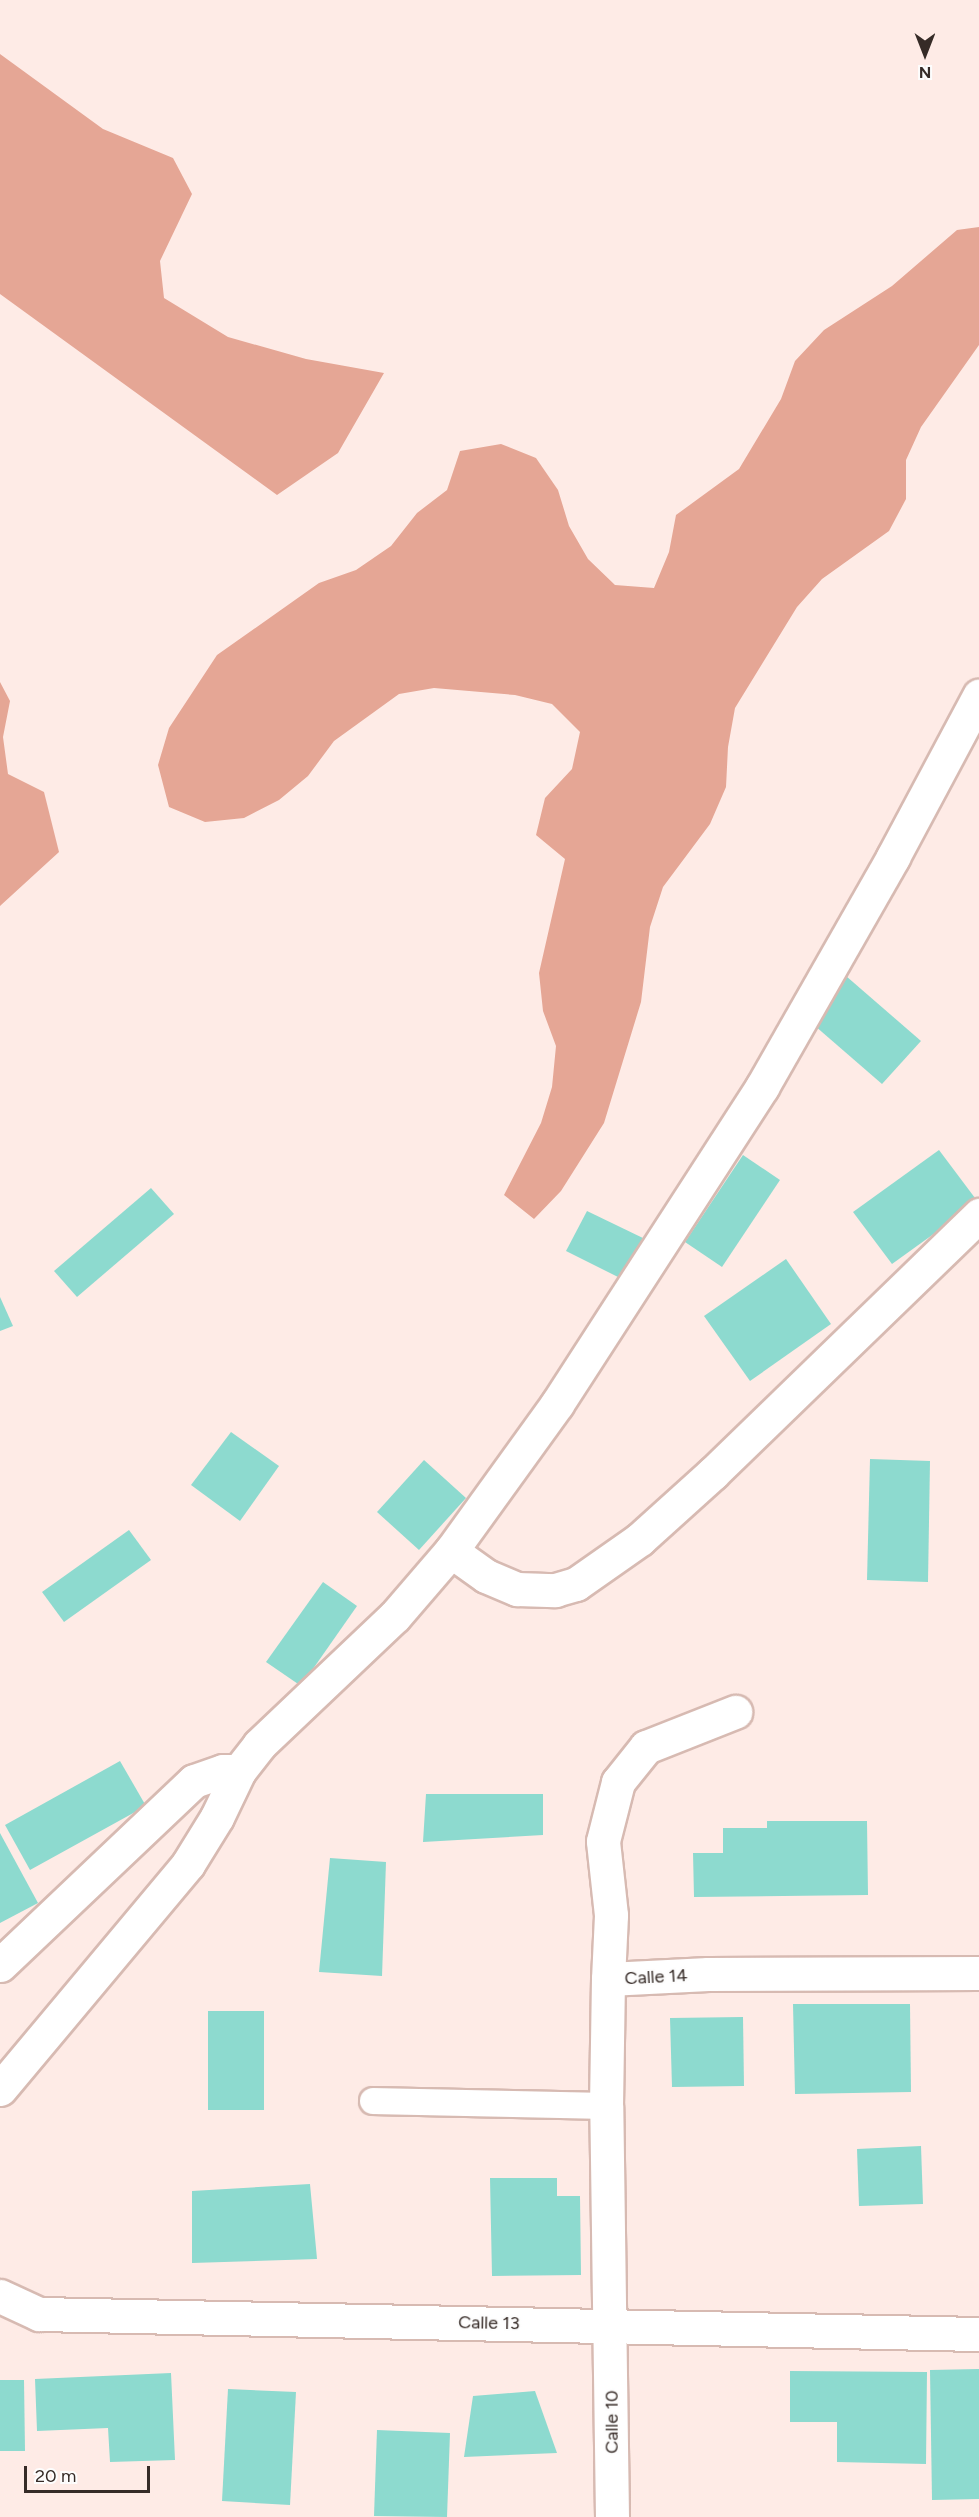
<!DOCTYPE html>
<html>
<head>
<meta charset="utf-8">
<style>
  body { margin:0 }
  #map { position:relative; width:979px; height:2517px; overflow:hidden; background:#feebe6; font-family:Figtree,sans-serif }
  div>[style] { position:absolute }
  [style*='--x'] { left:calc(var(--x)*1px); top:calc(var(--y)*1px); width:calc(var(--w)*1px); rotate:calc(var(--a)*1deg) }
  .forest>* { inset:0; background:#e5a695 }
  .building>* { inset:0; background:#8ddacf }
  .roads { filter:drop-shadow(2px 0 #d7bab2) drop-shadow(-2px 0 #d7bab2) drop-shadow(0 2px #d7bab2) drop-shadow(0 -2px #d7bab2) }
  .lane>* { height:26px; margin:-13px; padding:0 13px; transform-origin:13px; border-radius:13px; background:#fff }
  .street>* { height:33px; margin:-16.5px; padding:0 16.5px; transform-origin:16.5px; border-radius:16.5px; background:#fff }
  span { translate:-50% -50%; white-space:nowrap; text-align:center; line-height:1.15; -webkit-text-stroke:4.5px #fdfdfd; paint-order:stroke }
  .street-label { font-size:18px; color:#362b27 }
  .north { position:absolute; left:895px; top:24px; width:60px; height:60px; -webkit-text-stroke:4px #fdfdfd; paint-order:stroke; rotate:180deg; font-size:16px; font-weight:700; line-height:24px; text-align:center; color:#362b27 }
  .north::after { content:''; display:block; margin:auto; width:21px; height:27px; background:#362b27; clip-path:polygon(50% 0,100% 100%,50% 72%,0 100%) }
  .scale { position:absolute; left:24px; top:2466px; width:126px; height:27px; box-sizing:border-box; border:3px solid #362b27; border-top:0; padding-left:8px; font-size:18px; line-height:21px; white-space:nowrap; color:#362b27; -webkit-text-stroke:4px #fdfdfd; paint-order:stroke }
</style>
</head>
<body>
<div id="map">
  <div class="forest">
    <div style="clip-path:polygon(0 54px,103px 129px,173px 158px,192px 194px,160px 261px,164px 298px,228px 337px,306px 359px,384px 373px,338px 453px,277px 495px,0 294px)"></div>
    <div style="clip-path:polygon(979px 227px,979px 345px,921px 427px,906px 460px,906px 499px,889px 531px,822px 579px,797px 607px,735px 708px,728px 747px,726px 787px,710px 824px,663px 887px,650px 927px,641px 1002px,604px 1123px,561px 1191px,534px 1219px,504px 1195px,541px 1123px,552px 1087px,556px 1046px,543px 1011px,539px 973px,565px 859px,536px 835px,545px 798px,572px 769px,580px 732px,552px 704px,515px 695px,434px 688px,399px 694px,334px 741px,308px 776px,279px 800px,244px 818px,205px 822px,169px 807px,158px 765px,169px 728px,217px 655px,319px 583px,356px 570px,391px 546px,417px 513px,447px 490px,460px 451px,501px 444px,536px 458px,558px 490px,569px 526px,588px 559px,615px 585px,654px 588px,669px 552px,676px 515px,739px 469px,781px 399px,795px 361px,824px 330px,892px 286px,957px 230px)"></div>
    <div style="clip-path:polygon(0 682px,10px 701px,3px 737px,8px 774px,44px 792px,59px 852px,0 906px)"></div>
  </div>
  <div class="building">
    <div style="clip-path:polygon(846px 976px,921px 1041px,882px 1084px,807px 1019px)"></div>
    <div style="clip-path:polygon(939px 1150px,978px 1202px,892px 1264px,853px 1212px)"></div>
    <div style="clip-path:polygon(743px 1155px,780px 1180px,722px 1267px,685px 1242px)"></div>
    <div style="clip-path:polygon(151px 1188px,174px 1214px,77px 1297px,54px 1271px)"></div>
    <div style="clip-path:polygon(587px 1211px,645px 1239px,624px 1280px,566px 1251px)"></div>
    <div style="clip-path:polygon(786px 1259px,831px 1324px,750px 1381px,704px 1316px)"></div>
    <div style="clip-path:polygon(0 1297px,13px 1326px,0 1331px)"></div>
    <div style="clip-path:polygon(231px 1432px,279px 1466px,240px 1521px,191px 1485px)"></div>
    <div style="clip-path:polygon(870px 1459px,930px 1461px,928px 1582px,867px 1580px)"></div>
    <div style="clip-path:polygon(424px 1460px,466px 1498px,419px 1550px,377px 1512px)"></div>
    <div style="clip-path:polygon(129px 1530px,151px 1560px,64px 1622px,42px 1592px)"></div>
    <div style="clip-path:polygon(323px 1582px,357px 1606px,301px 1686px,266px 1662px)"></div>
    <div style="clip-path:polygon(120px 1761px,146px 1806px,30px 1870px,5px 1825px)"></div>
    <div style="clip-path:polygon(426px 1794px,543px 1794px,543px 1835px,423px 1842px)"></div>
    <div style="clip-path:polygon(767px 1821px,867px 1821px,868px 1895px,694px 1897px,693px 1853px,723px 1853px,723px 1828px,767px 1828px)"></div>
    <div style="clip-path:polygon(0 1833px,38px 1903px,0 1923px)"></div>
    <div style="clip-path:polygon(330px 1858px,386px 1862px,382px 1976px,319px 1972px)"></div>
    <div style="clip-path:polygon(793px 2004px,910px 2004px,911px 2092px,795px 2094px)"></div>
    <div style="clip-path:polygon(208px 2011px,264px 2011px,264px 2110px,208px 2110px)"></div>
    <div style="clip-path:polygon(743px 2017px,744px 2086px,672px 2087px,670px 2018px)"></div>
    <div style="clip-path:polygon(921px 2146px,923px 2204px,859px 2206px,857px 2149px)"></div>
    <div style="clip-path:polygon(490px 2178px,557px 2178px,557px 2196px,580px 2196px,581px 2275px,492px 2276px)"></div>
    <div style="clip-path:polygon(310px 2184px,317px 2259px,192px 2263px,192px 2191px)"></div>
    <div style="clip-path:polygon(979px 2369px,979px 2499px,932px 2500px,930px 2370px)"></div>
    <div style="clip-path:polygon(790px 2371px,927px 2372px,926px 2464px,837px 2462px,837px 2422px,790px 2422px)"></div>
    <div style="clip-path:polygon(171px 2373px,175px 2460px,110px 2462px,108px 2428px,37px 2431px,35px 2379px)"></div>
    <div style="clip-path:polygon(0 2380px,24px 2380px,25px 2451px,0 2451px)"></div>
    <div style="clip-path:polygon(228px 2389px,296px 2392px,290px 2505px,222px 2501px)"></div>
    <div style="clip-path:polygon(535px 2391px,557px 2453px,464px 2457px,473px 2396px)"></div>
    <div style="clip-path:polygon(377px 2430px,450px 2433px,447px 2517px,374px 2516px)"></div>
  </div>
  <div class="roads">
    <div class="lane">
      <div style="--x:373;--y:2101;--w:233;--a:1.2"></div>
    </div>
    <div class="street">
      <div style="--x:451;--y:1551;--w:43;--a:35.5"></div>
      <div style="--x:486;--y:1576;--w:34;--a:23"></div>
      <div style="--x:517;--y:1589;--w:38;--a:2"></div>
      <div style="--x:555;--y:1590;--w:22;--a:-16"></div>
      <div style="--x:576;--y:1584;--w:78;--a:-35.1"></div>
      <div style="--x:640;--y:1539;--w:98;--a:-42.1"></div>
      <div style="--x:713;--y:1473;--w:371;--a:-44.1"></div>
      <div style="--x:0;--y:1965;--w:267;--a:-43.5"></div>
      <div style="--x:194;--y:1781;--w:31;--a:-19"></div>
      <div style="--x:223;--y:1771;--w:16;--a:0"></div>
      <div style="--x:608;--y:1979;--w:64;--a:-87.3"></div>
      <div style="--x:611;--y:1915;--w:74;--a:-96.2"></div>
      <div style="--x:603;--y:1841;--w:61;--a:-75.7"></div>
      <div style="--x:618;--y:1782;--w:45;--a:-51.3"></div>
      <div style="--x:646;--y:1747;--w:96;--a:-21.5"></div>
      <div style="--x:0;--y:2089;--w:293;--a:-50.1"></div>
      <div style="--x:188;--y:1864;--w:55;--a:-58.3"></div>
      <div style="--x:217;--y:1817;--w:51;--a:-64.4"></div>
      <div style="--x:239;--y:1771;--w:33;--a:-52"></div>
      <div style="--x:259;--y:1745;--w:187;--a:-43.5"></div>
      <div style="--x:395;--y:1616;--w:86;--a:-49.3"></div>
      <div style="--x:451;--y:1551;--w:181;--a:-54.2"></div>
      <div style="--x:557;--y:1404;--w:378;--a:-57.1"></div>
      <div style="--x:762;--y:1087;--w:265;--a:-60.3"></div>
      <div style="--x:893;--y:857;--w:183;--a:-61.9"></div>
      <div style="--x:0;--y:2296;--w:43;--a:24.8"></div>
      <div style="--x:39;--y:2314;--w:940;--a:1.22"></div>
      <div style="--x:612;--y:2517;--w:411;--a:-90.8"></div>
      <div style="--x:606;--y:2106;--w:127;--a:-89.1"></div>
      <div style="--x:608;--y:1979;--w:100;--a:-2.9"></div>
      <div style="--x:708;--y:1974;--w:271;--a:-0.2"></div>
    </div>
  </div>
  <div class="street-label">
    <span style="left:656px;top:1977px;rotate:-3deg">Calle 14</span>
    <span style="left:489px;top:2323px;rotate:1deg">Calle 13</span>
    <span style="left:612px;top:2422px;rotate:-90deg">Calle 10</span>
  </div>
  <div class="north">N</div>
  <div class="scale">20 m</div>
</div>
</body>
</html>
